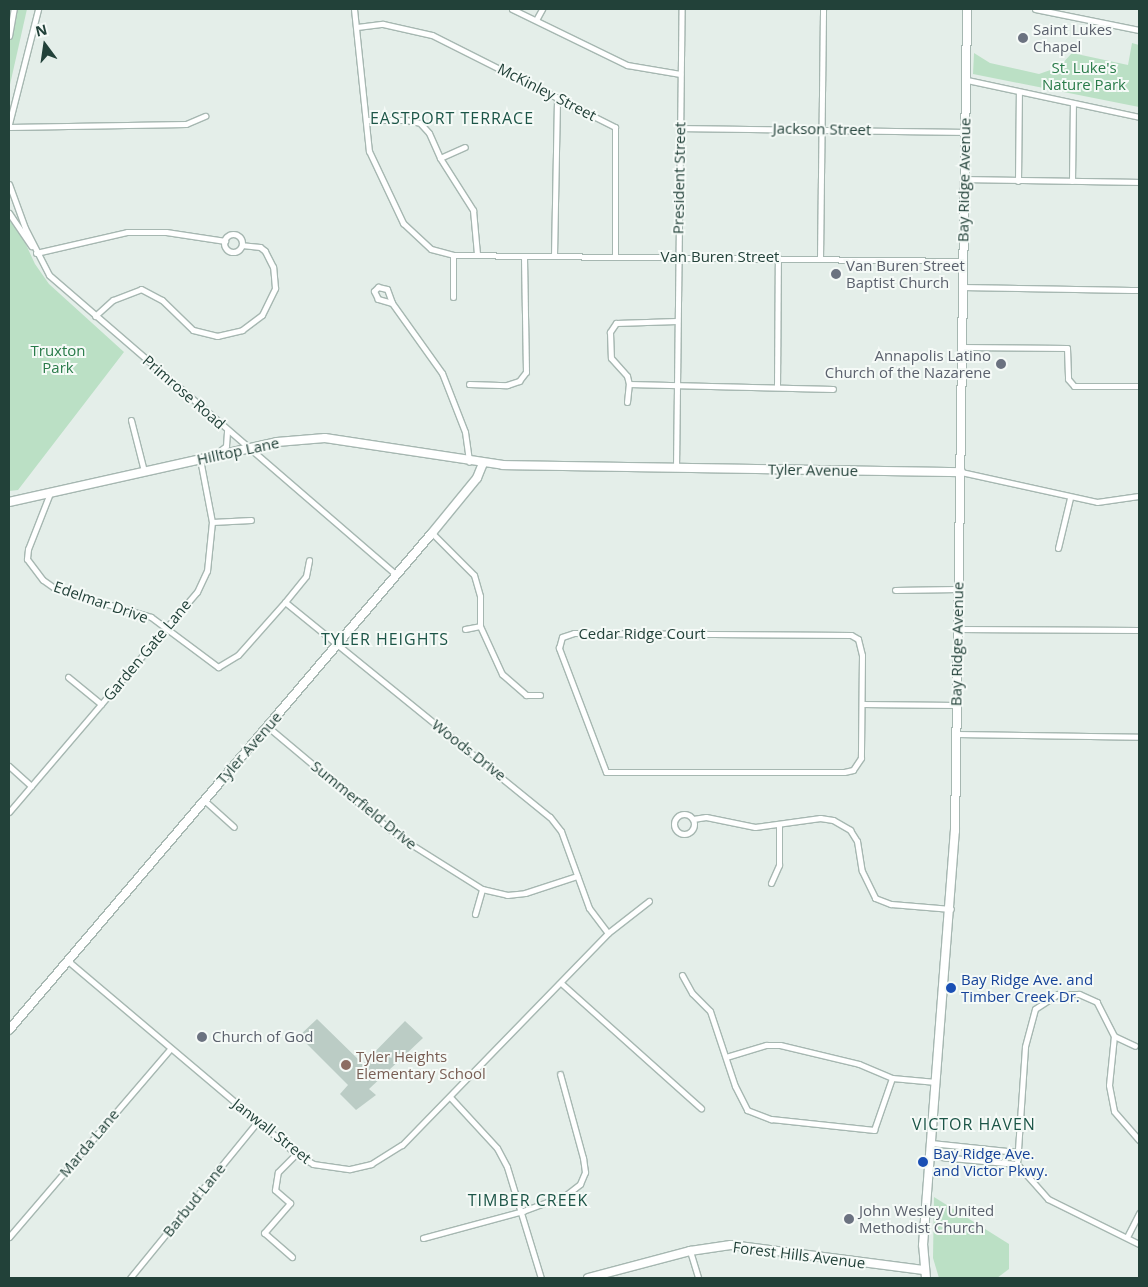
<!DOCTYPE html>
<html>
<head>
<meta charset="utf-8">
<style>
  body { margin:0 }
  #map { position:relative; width:1148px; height:1287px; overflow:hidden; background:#e4eee9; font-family:"Open Sans",sans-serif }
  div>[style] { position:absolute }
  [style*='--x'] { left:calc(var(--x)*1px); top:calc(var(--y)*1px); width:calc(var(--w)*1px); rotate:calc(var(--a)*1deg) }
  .green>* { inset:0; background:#bbe0c5 }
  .building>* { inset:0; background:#bbccc5 }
  .roads { filter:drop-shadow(1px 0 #a6b7b1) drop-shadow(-1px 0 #a6b7b1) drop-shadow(0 1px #a6b7b1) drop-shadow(0 -1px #a6b7b1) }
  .street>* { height:5px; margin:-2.5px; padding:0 2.5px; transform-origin:2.5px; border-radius:2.5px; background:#fff }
  .street>.ring { margin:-2.5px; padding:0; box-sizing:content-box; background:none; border:5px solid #fff; border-radius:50% }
  .secondary>* { height:8px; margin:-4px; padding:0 4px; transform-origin:4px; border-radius:4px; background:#fff }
  .dots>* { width:14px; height:14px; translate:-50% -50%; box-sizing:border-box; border:2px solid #f5faf7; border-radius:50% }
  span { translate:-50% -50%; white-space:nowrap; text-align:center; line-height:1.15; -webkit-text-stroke:4px #f5faf7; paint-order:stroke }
  .worship-label { font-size:15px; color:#5b616d }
  .left { translate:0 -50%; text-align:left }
  .right { translate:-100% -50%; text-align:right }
  .park-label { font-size:15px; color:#297b49 }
  .street-label { font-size:15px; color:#224139 }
  .transit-label { font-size:15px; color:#164399 }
  .education-label { font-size:15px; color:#785e54 }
  .neighbourhood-label { font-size:16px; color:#1c5547; letter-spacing:1px }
  .frame { position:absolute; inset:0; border:10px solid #224139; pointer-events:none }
  .north { position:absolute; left:20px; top:20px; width:50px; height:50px; -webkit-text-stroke:4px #f5faf7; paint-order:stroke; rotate:346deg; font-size:14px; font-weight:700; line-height:20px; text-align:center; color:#224139 }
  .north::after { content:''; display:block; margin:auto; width:18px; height:22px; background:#224139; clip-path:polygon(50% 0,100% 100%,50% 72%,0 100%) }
</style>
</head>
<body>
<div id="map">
  <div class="green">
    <div style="clip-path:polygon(9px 9px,27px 9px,9px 89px)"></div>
    <div style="clip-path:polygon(1132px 43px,1139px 45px,1139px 107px,973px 74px,974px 53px,990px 63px,1039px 74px,1059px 67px,1072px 53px,1128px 65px)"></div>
    <div style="clip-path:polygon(9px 208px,35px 264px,49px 284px,124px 352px,18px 490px,9px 491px)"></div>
    <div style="clip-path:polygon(934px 1197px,1009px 1244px,1009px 1269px,997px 1278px,939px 1278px,933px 1258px)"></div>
  </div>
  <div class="building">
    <div style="clip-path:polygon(317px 1019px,363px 1064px,405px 1021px,423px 1038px,369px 1089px,376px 1095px,356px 1110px,340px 1094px,348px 1085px,299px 1036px)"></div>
  </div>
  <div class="roads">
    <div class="street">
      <div style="--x:354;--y:9;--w:143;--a:84"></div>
      <div style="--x:369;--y:151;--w:80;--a:64.7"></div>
      <div style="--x:403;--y:223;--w:38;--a:43"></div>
      <div style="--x:431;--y:249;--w:23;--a:15"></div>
      <div style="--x:453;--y:255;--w:510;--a:0.67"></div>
      <div style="--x:512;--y:9;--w:128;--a:26"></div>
      <div style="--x:627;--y:65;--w:54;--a:9.6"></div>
      <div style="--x:1035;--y:9;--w:106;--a:11.4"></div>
      <div style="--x:536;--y:20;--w:13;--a:-61"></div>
      <div style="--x:357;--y:27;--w:26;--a:-7"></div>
      <div style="--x:383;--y:24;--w:50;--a:12.7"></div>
      <div style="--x:432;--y:35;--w:205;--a:26.7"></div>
      <div style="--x:615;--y:127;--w:129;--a:90"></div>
      <div style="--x:9;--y:36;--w:27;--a:-80"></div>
      <div style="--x:967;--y:80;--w:176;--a:12.1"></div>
      <div style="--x:366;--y:120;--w:40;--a:0"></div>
      <div style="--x:406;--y:120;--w:14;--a:12"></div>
      <div style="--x:420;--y:123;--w:13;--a:48"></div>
      <div style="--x:429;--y:133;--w:27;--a:66"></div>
      <div style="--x:440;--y:158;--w:62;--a:57.6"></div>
      <div style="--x:473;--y:210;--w:44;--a:84.8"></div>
      <div style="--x:9;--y:124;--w:119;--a:-75.8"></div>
      <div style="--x:9;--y:127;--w:177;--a:-1"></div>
      <div style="--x:186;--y:124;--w:21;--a:-23"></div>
      <div style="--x:679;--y:128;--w:286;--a:0.8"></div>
      <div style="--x:440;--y:158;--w:27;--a:-24"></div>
      <div style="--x:964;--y:179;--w:175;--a:1"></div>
      <div style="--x:1018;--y:181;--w:89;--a:-89.4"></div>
      <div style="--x:1072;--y:181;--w:78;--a:-89.3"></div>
      <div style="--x:9;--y:184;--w:47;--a:70"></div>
      <div style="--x:25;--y:228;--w:53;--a:62.9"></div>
      <div style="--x:49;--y:275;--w:457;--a:40.8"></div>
      <div style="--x:9;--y:213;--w:40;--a:56"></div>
      <div class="ring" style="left:224px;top:234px;width:13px;height:13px"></div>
      <div style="--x:36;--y:253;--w:93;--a:-13"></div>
      <div style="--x:127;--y:232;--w:39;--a:0"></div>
      <div style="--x:166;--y:232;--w:60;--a:8.7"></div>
      <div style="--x:453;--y:255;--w:42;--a:90"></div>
      <div style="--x:554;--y:256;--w:159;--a:-88.9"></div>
      <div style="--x:820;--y:258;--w:249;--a:-89.3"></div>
      <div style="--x:962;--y:287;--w:177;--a:1"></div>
      <div style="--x:392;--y:303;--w:15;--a:-164"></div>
      <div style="--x:378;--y:299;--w:9;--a:-117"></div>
      <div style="--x:374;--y:291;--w:6;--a:-45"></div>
      <div style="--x:378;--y:287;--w:9;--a:13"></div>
      <div style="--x:387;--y:289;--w:15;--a:70"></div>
      <div style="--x:392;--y:303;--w:86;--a:54.5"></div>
      <div style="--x:442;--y:373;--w:63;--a:68.7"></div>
      <div style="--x:465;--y:432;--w:30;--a:82"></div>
      <div style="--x:95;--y:316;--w:24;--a:-42"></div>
      <div style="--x:113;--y:300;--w:30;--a:-21"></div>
      <div style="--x:141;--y:289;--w:24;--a:28"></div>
      <div style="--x:162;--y:300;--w:43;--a:44.1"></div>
      <div style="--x:193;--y:330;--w:25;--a:14"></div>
      <div style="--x:217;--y:336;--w:26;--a:-13"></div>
      <div style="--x:242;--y:330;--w:25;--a:-37"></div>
      <div style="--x:262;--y:315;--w:30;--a:-64"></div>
      <div style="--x:275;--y:288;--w:21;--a:-95"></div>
      <div style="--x:273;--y:267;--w:18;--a:-117"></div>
      <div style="--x:265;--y:251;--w:6;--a:-141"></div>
      <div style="--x:260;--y:247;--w:18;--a:-174"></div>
      <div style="--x:677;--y:321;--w:61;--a:178.1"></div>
      <div style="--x:616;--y:323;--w:11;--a:124"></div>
      <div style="--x:610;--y:332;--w:26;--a:88"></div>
      <div style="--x:611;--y:358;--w:24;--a:48"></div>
      <div style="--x:627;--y:376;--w:8;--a:76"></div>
      <div style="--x:629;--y:384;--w:204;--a:1.4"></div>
      <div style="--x:962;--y:347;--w:105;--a:0.5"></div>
      <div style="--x:1067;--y:348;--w:31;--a:88"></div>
      <div style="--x:1068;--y:379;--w:9;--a:49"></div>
      <div style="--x:1074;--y:386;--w:65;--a:0"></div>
      <div style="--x:469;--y:384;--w:38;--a:2"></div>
      <div style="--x:507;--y:385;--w:13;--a:-18"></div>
      <div style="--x:519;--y:381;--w:11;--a:-52"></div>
      <div style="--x:526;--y:372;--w:116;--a:-91"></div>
      <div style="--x:777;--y:387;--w:129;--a:-89.6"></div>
      <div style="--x:627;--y:402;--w:18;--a:-84"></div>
      <div style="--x:131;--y:420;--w:53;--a:75.7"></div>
      <div style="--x:216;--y:454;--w:13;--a:-39"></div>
      <div style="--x:226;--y:446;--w:16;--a:-86"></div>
      <div style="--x:676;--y:468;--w:459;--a:-89.3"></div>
      <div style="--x:961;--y:472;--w:139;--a:12.4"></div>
      <div style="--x:1097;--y:502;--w:42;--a:-8.1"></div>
      <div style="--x:50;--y:493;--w:60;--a:111.4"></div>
      <div style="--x:28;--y:549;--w:10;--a:96"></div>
      <div style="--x:27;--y:559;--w:26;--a:53"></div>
      <div style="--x:43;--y:580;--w:16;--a:35"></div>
      <div style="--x:56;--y:589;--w:99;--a:16.4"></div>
      <div style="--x:151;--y:617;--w:84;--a:36.7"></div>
      <div style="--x:218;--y:667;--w:23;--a:-31"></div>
      <div style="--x:238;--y:655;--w:71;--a:-48.4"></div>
      <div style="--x:285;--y:602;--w:33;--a:-51"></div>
      <div style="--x:306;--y:576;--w:16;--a:-79"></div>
      <div style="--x:212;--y:522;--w:39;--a:-3"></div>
      <div style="--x:432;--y:533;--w:59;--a:45"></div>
      <div style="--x:474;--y:575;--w:22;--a:74"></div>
      <div style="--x:480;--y:596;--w:30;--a:90"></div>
      <div style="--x:480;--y:626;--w:53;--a:65.4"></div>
      <div style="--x:502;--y:674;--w:32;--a:41"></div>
      <div style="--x:526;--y:695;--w:14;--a:0"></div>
      <div style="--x:1058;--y:548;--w:51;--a:-76.5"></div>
      <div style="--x:895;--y:590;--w:63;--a:-0.9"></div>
      <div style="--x:285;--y:602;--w:341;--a:39.1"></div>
      <div style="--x:550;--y:817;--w:18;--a:52"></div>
      <div style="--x:561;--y:831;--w:82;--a:70"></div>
      <div style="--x:589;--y:908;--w:31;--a:53"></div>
      <div style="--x:465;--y:629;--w:15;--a:-11"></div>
      <div style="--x:958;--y:629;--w:181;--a:0.3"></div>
      <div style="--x:574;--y:633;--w:277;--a:0.4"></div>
      <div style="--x:851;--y:635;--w:8;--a:30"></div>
      <div style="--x:858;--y:639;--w:16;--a:76"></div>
      <div style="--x:862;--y:655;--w:103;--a:90.6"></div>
      <div style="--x:861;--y:758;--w:14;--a:124"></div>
      <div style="--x:853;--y:770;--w:9;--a:167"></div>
      <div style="--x:844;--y:772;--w:238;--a:180"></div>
      <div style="--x:606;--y:772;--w:133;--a:-110.8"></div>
      <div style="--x:559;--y:648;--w:11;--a:-75"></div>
      <div style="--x:562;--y:637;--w:13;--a:-18"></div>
      <div style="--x:68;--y:677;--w:43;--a:39.3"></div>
      <div style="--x:862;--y:704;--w:94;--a:0.6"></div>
      <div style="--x:268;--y:727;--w:170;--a:40"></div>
      <div style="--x:398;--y:836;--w:99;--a:32.2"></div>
      <div style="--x:482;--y:889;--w:26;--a:13"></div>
      <div style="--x:507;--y:895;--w:18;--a:-6"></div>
      <div style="--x:525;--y:893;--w:55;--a:-18.1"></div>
      <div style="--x:957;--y:734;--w:182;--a:0.9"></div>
      <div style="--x:9;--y:766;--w:30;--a:42"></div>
      <div style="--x:204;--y:800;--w:40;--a:42"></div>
      <div style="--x:9;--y:812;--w:289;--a:-49.5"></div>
      <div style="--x:197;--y:592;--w:23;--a:-65"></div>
      <div style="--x:207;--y:571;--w:49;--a:-84.2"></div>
      <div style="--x:212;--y:522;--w:64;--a:-100.8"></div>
      <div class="ring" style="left:674px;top:814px;width:15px;height:15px"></div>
      <div style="--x:693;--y:819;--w:13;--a:-9"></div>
      <div style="--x:706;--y:817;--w:50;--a:11.5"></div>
      <div style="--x:755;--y:827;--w:66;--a:-7.9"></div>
      <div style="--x:820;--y:818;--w:13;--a:9"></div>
      <div style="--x:833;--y:820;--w:20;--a:30"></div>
      <div style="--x:850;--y:830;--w:13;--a:58"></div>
      <div style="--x:857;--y:841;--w:30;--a:81"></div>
      <div style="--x:862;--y:871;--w:30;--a:64"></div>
      <div style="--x:875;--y:898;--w:17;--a:21"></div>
      <div style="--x:891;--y:904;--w:60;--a:4.8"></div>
      <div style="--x:771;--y:883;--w:20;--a:-66"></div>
      <div style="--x:779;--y:865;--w:39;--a:-90"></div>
      <div style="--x:475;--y:914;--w:26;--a:-74"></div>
      <div style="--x:68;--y:961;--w:299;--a:40.2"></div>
      <div style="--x:296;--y:1154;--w:20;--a:30"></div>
      <div style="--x:313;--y:1164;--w:37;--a:8"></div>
      <div style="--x:350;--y:1169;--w:22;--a:-13"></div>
      <div style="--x:371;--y:1164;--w:36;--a:-32"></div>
      <div style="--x:402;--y:1145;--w:296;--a:-45.8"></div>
      <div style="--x:608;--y:933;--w:52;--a:-38"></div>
      <div style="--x:682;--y:975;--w:21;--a:61"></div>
      <div style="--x:692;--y:993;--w:25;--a:45"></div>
      <div style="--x:710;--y:1011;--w:79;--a:71.6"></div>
      <div style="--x:735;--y:1086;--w:27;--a:63"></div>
      <div style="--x:747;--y:1110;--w:26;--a:21"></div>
      <div style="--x:771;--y:1119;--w:104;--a:6.1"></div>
      <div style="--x:874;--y:1130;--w:55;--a:-70.9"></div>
      <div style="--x:561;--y:983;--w:188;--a:41.8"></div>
      <div style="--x:1114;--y:1036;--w:23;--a:25"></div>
      <div style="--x:726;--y:1057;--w:42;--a:-16.7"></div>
      <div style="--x:766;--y:1045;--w:14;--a:0"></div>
      <div style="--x:780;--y:1045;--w:81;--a:13.5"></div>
      <div style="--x:859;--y:1064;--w:36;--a:23"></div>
      <div style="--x:892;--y:1078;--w:44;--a:5.2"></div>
      <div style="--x:450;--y:1097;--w:69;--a:47.3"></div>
      <div style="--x:497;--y:1148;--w:21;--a:62"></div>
      <div style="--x:507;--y:1167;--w:116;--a:73"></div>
      <div style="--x:1139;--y:1140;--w:38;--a:-131"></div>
      <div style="--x:1114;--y:1111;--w:26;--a:-101"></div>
      <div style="--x:1109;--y:1085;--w:49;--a:-84.2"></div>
      <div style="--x:1114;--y:1036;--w:38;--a:-117"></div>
      <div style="--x:1097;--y:1002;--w:20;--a:-156"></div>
      <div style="--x:1079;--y:994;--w:21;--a:180"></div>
      <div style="--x:1058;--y:994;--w:27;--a:147"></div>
      <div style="--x:1035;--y:1009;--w:39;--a:105"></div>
      <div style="--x:1025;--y:1047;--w:117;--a:93.9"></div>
      <div style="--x:1017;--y:1164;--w:47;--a:48.5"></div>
      <div style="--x:1048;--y:1199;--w:102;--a:26.3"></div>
      <div style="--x:931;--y:1143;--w:86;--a:6"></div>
      <div style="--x:930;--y:1156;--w:87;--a:5.3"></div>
      <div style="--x:9;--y:1237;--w:248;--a:-49.4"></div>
      <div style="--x:1127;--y:1237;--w:27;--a:-63"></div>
      <div style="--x:423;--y:1238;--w:104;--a:-15.1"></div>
      <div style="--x:523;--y:1211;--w:46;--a:-20.4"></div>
      <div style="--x:566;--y:1195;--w:18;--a:-38"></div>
      <div style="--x:580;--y:1184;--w:13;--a:-67"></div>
      <div style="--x:585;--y:1172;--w:14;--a:-98"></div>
      <div style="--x:583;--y:1158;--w:87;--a:-105.3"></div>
      <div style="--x:690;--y:1251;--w:28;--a:73"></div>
      <div style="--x:292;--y:1257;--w:37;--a:-139"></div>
      <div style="--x:264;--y:1233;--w:40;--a:-49"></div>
      <div style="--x:290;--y:1203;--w:20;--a:-139"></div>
      <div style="--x:275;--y:1190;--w:18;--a:-81"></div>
      <div style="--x:278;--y:1172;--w:25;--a:-45"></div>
      <div style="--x:130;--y:1278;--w:203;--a:-50.8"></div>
    </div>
    <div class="secondary">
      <div style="--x:9;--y:502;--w:275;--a:-12.6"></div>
      <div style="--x:277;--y:442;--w:48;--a:-4.8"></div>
      <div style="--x:325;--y:438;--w:180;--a:8.6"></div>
      <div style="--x:503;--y:465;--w:458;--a:0.9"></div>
      <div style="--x:9;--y:1030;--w:653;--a:-49.6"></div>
      <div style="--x:432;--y:533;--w:71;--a:-50.7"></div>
      <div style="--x:477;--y:478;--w:16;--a:-68"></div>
      <div style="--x:588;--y:1278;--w:106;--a:-14.8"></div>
      <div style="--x:690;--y:1251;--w:41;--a:-8.3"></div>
      <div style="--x:731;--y:1245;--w:194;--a:7.4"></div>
      <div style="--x:926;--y:1278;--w:33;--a:-95"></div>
      <div style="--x:923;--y:1245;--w:415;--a:-85.6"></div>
      <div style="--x:955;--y:831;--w:822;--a:-89.16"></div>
    </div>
  </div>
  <div class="dots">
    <div style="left:1023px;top:38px;background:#6b7280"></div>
    <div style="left:836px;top:274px;background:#6b7280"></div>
    <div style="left:1001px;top:364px;background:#6b7280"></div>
    <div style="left:951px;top:988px;background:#1a4fb4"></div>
    <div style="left:202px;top:1037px;background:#6b7280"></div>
    <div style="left:346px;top:1065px;background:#8d6e63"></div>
    <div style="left:923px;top:1162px;background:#1a4fb4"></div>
    <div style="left:849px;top:1219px;background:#6b7280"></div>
  </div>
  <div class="worship-label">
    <span class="left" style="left:1033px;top:38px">Saint Lukes<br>Chapel</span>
    <span class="left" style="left:846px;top:274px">Van Buren Street<br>Baptist Church</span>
    <span class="right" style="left:991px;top:364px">Annapolis Latino<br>Church of the Nazarene</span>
    <span class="left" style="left:212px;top:1037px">Church of God</span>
    <span class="left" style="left:859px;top:1219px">John Wesley United<br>Methodist Church</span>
  </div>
  <div class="park-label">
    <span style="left:1084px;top:76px">St. Luke's<br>Nature Park</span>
    <span style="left:58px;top:359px">Truxton<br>Park</span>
  </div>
  <div class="street-label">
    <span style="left:547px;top:92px;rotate:27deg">McKinley Street</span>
    <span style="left:822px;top:129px;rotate:1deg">Jackson Street</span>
    <span style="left:679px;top:178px;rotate:-89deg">President Street</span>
    <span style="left:964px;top:180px;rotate:-89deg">Bay Ridge Avenue</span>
    <span style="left:720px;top:257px">Van Buren Street</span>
    <span style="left:184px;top:392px;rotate:41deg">Primrose Road</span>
    <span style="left:238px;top:451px;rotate:-12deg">Hilltop Lane</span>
    <span style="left:813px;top:470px;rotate:1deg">Tyler Avenue</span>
    <span style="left:101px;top:602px;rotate:19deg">Edelmar Drive</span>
    <span style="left:642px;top:634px">Cedar Ridge Court</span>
    <span style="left:957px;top:644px;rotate:-89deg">Bay Ridge Avenue</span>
    <span style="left:147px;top:650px;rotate:-50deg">Garden Gate Lane</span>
    <span style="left:249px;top:748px;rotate:-49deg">Tyler Avenue</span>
    <span style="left:469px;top:750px;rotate:38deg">Woods Drive</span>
    <span style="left:364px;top:805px;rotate:39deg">Summerfield Drive</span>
    <span style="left:272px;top:1131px;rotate:38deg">Janwall Street</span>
    <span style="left:89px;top:1143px;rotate:-50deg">Marda Lane</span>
    <span style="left:194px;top:1200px;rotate:-51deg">Barbud Lane</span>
    <span style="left:799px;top:1255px;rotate:7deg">Forest Hills Avenue</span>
  </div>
  <div class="transit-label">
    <span class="left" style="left:961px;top:988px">Bay Ridge Ave. and<br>Timber Creek Dr.</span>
    <span class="left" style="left:933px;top:1162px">Bay Ridge Ave.<br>and Victor Pkwy.</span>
  </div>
  <div class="education-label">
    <span class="left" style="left:356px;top:1065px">Tyler Heights<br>Elementary School</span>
  </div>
  <div class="neighbourhood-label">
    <span style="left:452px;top:118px">EASTPORT TERRACE</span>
    <span style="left:385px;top:639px">TYLER HEIGHTS</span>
    <span style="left:974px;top:1124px">VICTOR HAVEN</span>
    <span style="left:528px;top:1200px">TIMBER CREEK</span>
  </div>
  <div class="frame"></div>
  <div class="north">N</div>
</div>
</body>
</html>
